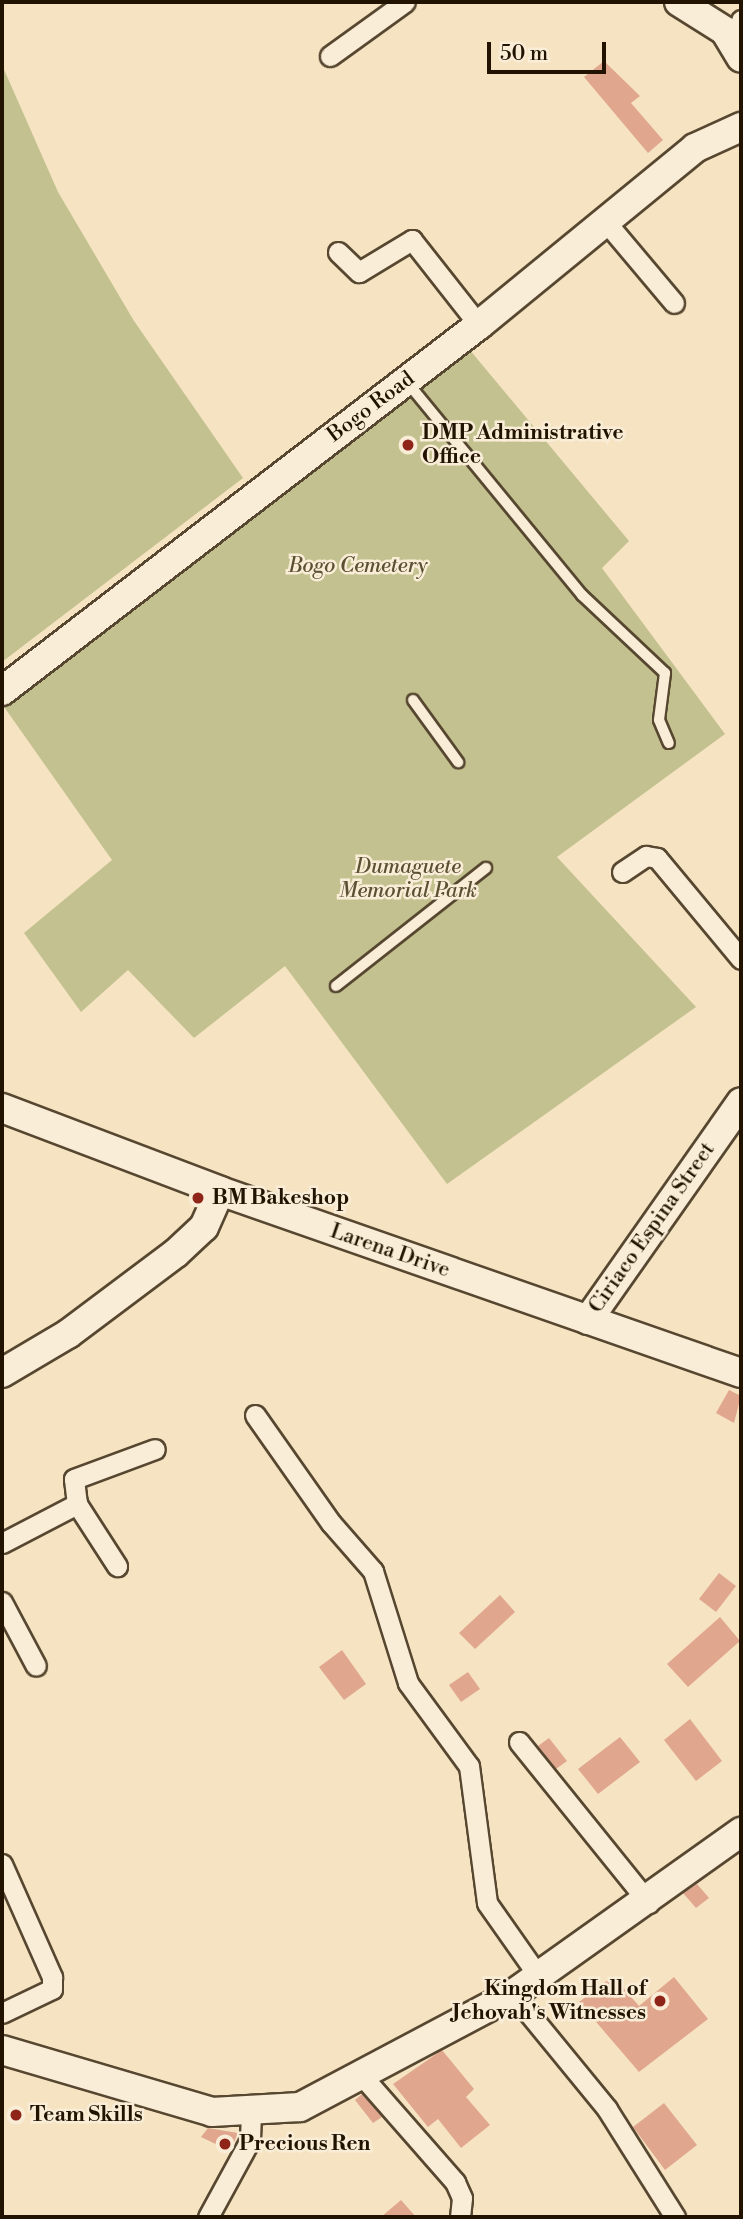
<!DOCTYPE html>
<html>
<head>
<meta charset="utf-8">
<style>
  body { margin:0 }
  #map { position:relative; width:743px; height:2219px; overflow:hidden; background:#f6e3c2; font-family:"Libre Bodoni",serif }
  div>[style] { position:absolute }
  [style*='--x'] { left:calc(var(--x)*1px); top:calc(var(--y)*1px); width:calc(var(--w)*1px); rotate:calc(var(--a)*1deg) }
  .green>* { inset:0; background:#c3c18f }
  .building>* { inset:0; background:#e0a78e }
  .roads { filter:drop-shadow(2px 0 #574730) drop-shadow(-2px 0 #574730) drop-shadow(0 2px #574730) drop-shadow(0 -2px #574730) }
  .lane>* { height:10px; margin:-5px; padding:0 5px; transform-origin:5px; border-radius:5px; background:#f9edd7 }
  .street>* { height:19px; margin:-9.5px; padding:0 9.5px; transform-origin:9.5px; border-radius:9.5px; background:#f9edd7 }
  .secondary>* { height:28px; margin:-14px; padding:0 14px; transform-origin:14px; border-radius:14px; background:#f9edd7 }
  .dots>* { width:19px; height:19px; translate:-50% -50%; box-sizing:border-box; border:4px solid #f9edd7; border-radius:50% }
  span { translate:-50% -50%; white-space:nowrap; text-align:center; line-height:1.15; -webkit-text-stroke:5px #f9edd7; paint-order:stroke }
  .street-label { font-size:21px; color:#221300 }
  .poi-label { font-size:21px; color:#221300; font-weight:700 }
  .left { translate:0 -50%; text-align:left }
  .right { translate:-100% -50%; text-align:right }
  .park-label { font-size:21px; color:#5a5032; font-style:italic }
  .frame { position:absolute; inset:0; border:4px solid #221300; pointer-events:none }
  .scale { position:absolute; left:487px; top:42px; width:119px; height:32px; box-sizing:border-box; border:4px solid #221300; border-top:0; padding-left:9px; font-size:21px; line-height:24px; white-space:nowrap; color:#221300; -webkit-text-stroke:5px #f9edd7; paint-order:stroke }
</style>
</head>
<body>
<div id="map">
  <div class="green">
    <div style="clip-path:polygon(2px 65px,58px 192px,134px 321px,243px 478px,2px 662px)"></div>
    <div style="clip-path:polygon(469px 349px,629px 541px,602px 568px,725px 734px,557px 857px,696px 1007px,447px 1184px,285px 966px,194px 1038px,128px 970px,81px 1012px,24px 933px,112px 860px,2px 704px)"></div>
  </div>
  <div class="building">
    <div style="clip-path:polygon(604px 61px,640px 96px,631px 103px,663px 140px,648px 153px,584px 77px)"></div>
    <div style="clip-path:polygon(729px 1390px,741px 1396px,734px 1423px,716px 1413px)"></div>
    <div style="clip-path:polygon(719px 1573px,736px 1586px,716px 1612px,699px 1599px)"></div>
    <div style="clip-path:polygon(500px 1595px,515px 1612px,475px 1649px,459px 1633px)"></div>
    <div style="clip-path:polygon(720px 1617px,740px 1641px,688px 1687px,667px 1664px)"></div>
    <div style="clip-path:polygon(342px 1650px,366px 1684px,344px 1700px,319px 1667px)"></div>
    <div style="clip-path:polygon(468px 1672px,480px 1689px,461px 1702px,449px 1685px)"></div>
    <div style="clip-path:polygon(690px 1719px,722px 1761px,696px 1781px,664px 1740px)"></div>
    <div style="clip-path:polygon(620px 1737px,640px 1762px,598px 1794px,578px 1769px)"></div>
    <div style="clip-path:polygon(549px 1738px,567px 1761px,556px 1769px,538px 1746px)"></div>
    <div style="clip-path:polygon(697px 1884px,709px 1898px,696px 1908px,683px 1893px)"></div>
    <div style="clip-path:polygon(613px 1976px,639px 2006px,674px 1977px,708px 2019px,639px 2072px,579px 2002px)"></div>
    <div style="clip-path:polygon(442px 2050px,474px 2089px,466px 2097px,490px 2125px,461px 2148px,438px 2119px,428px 2127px,393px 2084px)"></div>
    <div style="clip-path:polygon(362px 2094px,382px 2117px,373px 2123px,355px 2100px)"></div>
    <div style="clip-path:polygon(664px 2103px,697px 2145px,665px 2170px,633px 2127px)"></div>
    <div style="clip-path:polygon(208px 2128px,238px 2133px,230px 2151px,201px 2137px)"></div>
    <div style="clip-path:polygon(401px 2200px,416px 2217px,381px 2217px)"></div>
  </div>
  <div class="roads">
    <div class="lane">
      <div style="--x:407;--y:382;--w:276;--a:50.6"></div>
      <div style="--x:582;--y:595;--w:114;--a:43.2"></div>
      <div style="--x:665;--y:673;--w:47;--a:97.3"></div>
      <div style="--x:659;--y:720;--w:25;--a:67"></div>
      <div style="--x:413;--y:700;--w:77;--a:54"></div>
      <div style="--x:336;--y:986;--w:191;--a:-38.2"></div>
    </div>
    <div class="street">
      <div style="--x:734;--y:47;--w:28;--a:-75"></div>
      <div style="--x:330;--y:56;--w:92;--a:-35.8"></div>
      <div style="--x:605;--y:221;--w:107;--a:49.9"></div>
      <div style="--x:338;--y:252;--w:29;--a:44"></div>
      <div style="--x:359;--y:272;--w:62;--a:-31.1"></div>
      <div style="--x:412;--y:240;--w:108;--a:51.8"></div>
      <div style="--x:622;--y:872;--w:29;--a:-34"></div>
      <div style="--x:646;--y:856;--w:11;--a:10"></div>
      <div style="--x:657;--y:858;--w:131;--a:50.3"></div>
      <div style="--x:255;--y:1415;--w:132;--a:54.9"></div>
      <div style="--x:331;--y:1523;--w:64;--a:48.8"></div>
      <div style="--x:373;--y:1571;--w:117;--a:72.6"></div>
      <div style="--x:408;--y:1683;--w:103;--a:53.7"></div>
      <div style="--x:469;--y:1766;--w:138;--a:82.5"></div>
      <div style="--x:487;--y:1903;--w:90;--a:54.9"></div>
      <div style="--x:77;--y:1504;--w:74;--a:57.2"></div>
      <div style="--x:2;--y:1543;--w:85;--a:-27.5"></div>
      <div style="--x:77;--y:1504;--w:25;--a:-97"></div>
      <div style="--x:74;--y:1479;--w:86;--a:-20.3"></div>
      <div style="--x:2;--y:1602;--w:72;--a:62"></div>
      <div style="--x:519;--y:1742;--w:207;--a:51.1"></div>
      <div style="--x:2;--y:1864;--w:124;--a:66.1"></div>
      <div style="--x:52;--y:1977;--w:12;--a:90"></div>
      <div style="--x:52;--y:1989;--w:55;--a:154.4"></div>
      <div style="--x:513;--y:1994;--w:149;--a:50.7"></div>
      <div style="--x:607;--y:2109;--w:128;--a:57.8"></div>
      <div style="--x:363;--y:2077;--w:140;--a:48.8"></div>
      <div style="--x:455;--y:2182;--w:17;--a:66"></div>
      <div style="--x:462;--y:2198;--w:19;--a:96"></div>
      <div style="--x:208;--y:2217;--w:88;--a:-61.4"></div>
      <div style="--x:250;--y:2140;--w:26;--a:-88"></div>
    </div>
    <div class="secondary">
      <div style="--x:679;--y:2;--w:54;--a:32.2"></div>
      <div style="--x:725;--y:31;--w:31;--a:59"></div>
      <div style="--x:2;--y:691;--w:601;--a:-37.5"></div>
      <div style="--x:479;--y:325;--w:279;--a:-39.3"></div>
      <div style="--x:695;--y:148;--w:51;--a:-24.5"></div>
      <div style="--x:2;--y:1108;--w:233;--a:20.8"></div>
      <div style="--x:220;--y:1191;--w:552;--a:19.26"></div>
      <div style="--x:588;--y:1320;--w:266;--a:-54.9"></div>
      <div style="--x:2;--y:1373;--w:77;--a:-30.6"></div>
      <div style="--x:68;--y:1334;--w:135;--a:-36.9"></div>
      <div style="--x:176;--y:1253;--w:38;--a:-43"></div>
      <div style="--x:204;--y:1227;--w:39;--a:-66"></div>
      <div style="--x:2;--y:2050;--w:219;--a:16.4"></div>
      <div style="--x:212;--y:2112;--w:88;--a:-3.3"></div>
      <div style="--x:300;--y:2107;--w:241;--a:-27.9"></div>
      <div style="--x:513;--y:1994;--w:280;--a:-35.4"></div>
    </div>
  </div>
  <div class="dots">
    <div style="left:408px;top:445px;background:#8f2418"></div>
    <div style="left:198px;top:1198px;background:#8f2418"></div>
    <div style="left:660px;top:2001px;background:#8f2418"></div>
    <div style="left:16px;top:2115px;background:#8f2418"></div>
    <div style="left:225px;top:2144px;background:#8f2418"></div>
  </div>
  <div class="street-label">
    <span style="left:371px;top:407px;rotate:-37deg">Bogo Road</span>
    <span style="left:652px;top:1228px;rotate:-55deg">Ciriaco Espina Street</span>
    <span style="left:390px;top:1251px;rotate:19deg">Larena Drive</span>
  </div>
  <div class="poi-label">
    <span class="left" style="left:422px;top:445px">DMP Administrative<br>Office</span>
    <span class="left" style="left:212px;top:1198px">BM Bakeshop</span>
    <span class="right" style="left:646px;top:2001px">Kingdom Hall of<br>Jehovah's Witnesses</span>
    <span class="left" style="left:30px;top:2115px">Team Skills</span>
    <span class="left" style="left:239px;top:2144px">Precious Ren</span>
  </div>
  <div class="park-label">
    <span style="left:358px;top:566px">Bogo Cemetery</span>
    <span style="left:408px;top:879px">Dumaguete<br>Memorial Park</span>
  </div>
  <div class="frame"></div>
  <div class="scale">50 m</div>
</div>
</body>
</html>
